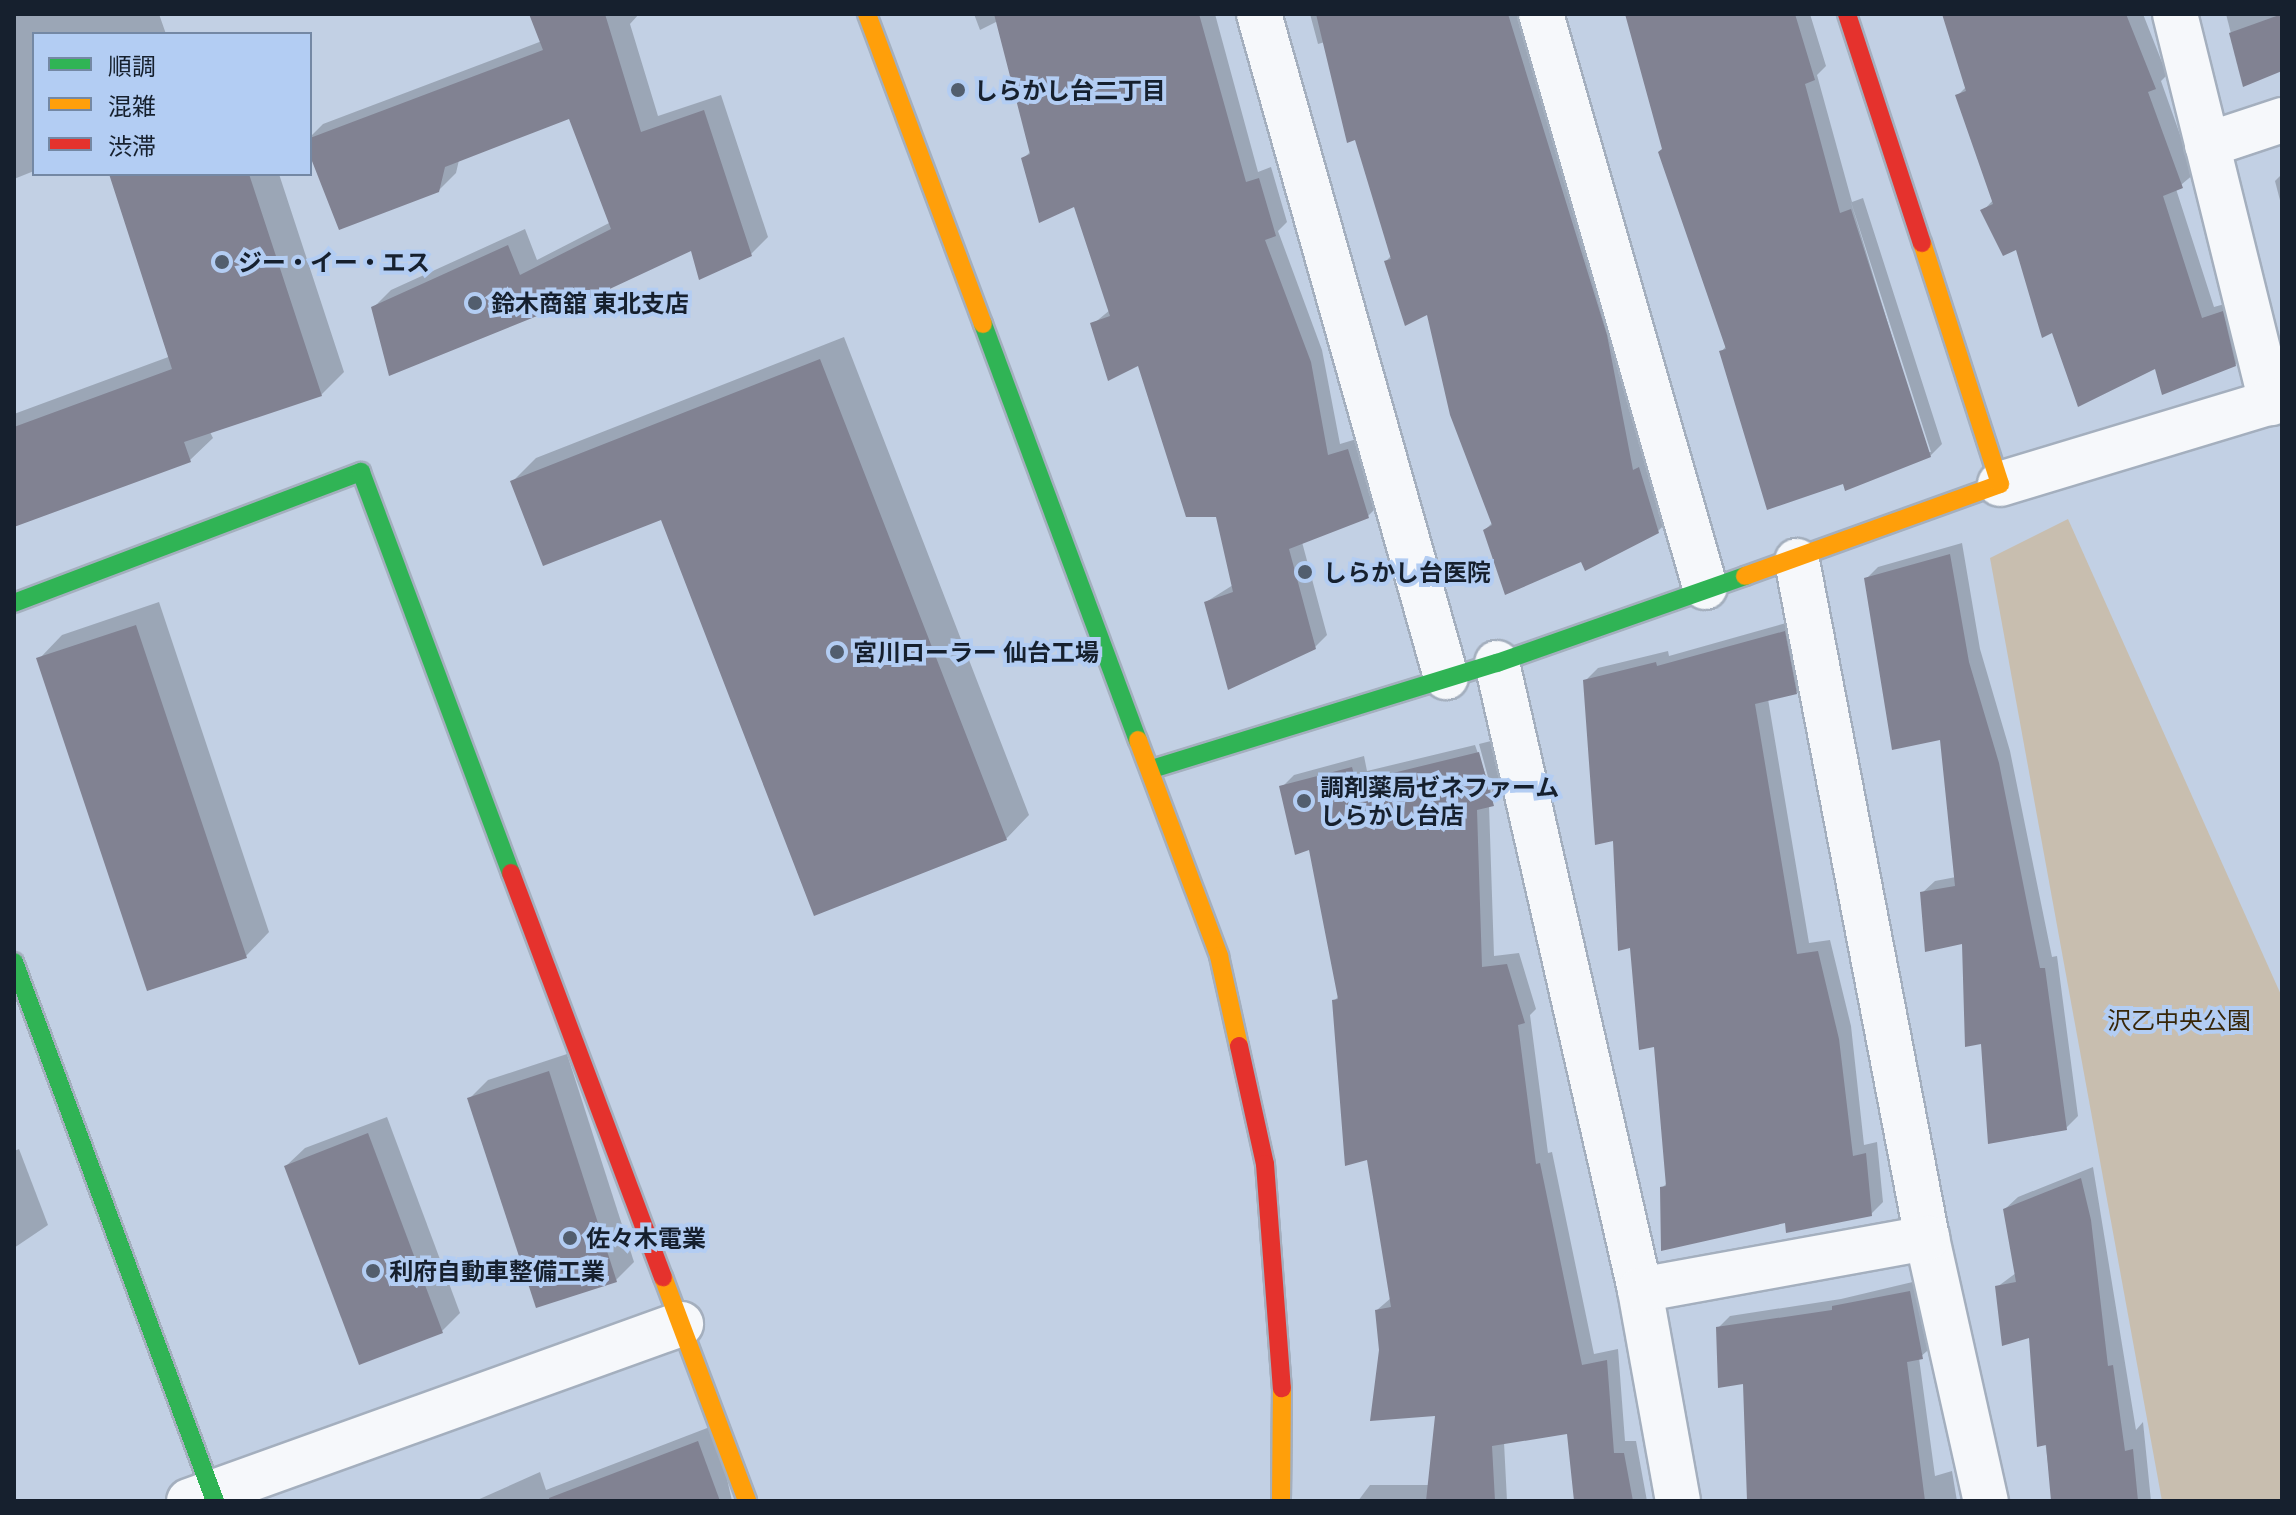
<!DOCTYPE html>
<html>
<head>
<meta charset="utf-8">
<style>
  body { margin:0 }
  #map { position:relative; width:2296px; height:1515px; overflow:hidden; background:#c2d0e4; font-family:"Golos Text","Noto Sans JP",sans-serif }
  div>[style] { position:absolute }
  [style*='--x'] { left:calc(var(--x)*1px); top:calc(var(--y)*1px); width:calc(var(--w)*1px); rotate:calc(var(--a)*1deg) }
  .green>* { inset:0; background:#c8beaf }
  .shadow>* { inset:0; background:#0003 }
  .building>* { inset:0; background:#818292 }
  .roads { filter:drop-shadow(2px 0 #a4afbe) drop-shadow(-2px 0 #a4afbe) drop-shadow(0 2px #a4afbe) drop-shadow(0 -2px #a4afbe) }
  .street>* { height:44px; margin:-22px; padding:0 22px; transform-origin:22px; border-radius:22px; background:#f6f8fb }
  .fast>* { height:18px; margin:-9px; padding:0 9px; transform-origin:9px; border-radius:9px; background:#30b455 }
  .slow>* { height:18px; margin:-9px; padding:0 9px; transform-origin:9px; border-radius:9px; background:#ff9f0a }
  .jam>* { height:18px; margin:-9px; padding:0 9px; transform-origin:9px; border-radius:9px; background:#e5322d }
  .dots>* { width:22px; height:22px; translate:-50% -50%; box-sizing:border-box; border:4px solid #b3cdf3; border-radius:50% }
  span { translate:-50% -50%; white-space:nowrap; text-align:center; line-height:1.15; -webkit-text-stroke:8px #b3cdf3; paint-order:stroke }
  .poi-label { font-size:24px; color:#16202e; font-weight:700 }
  .left { translate:0 -50%; text-align:left }
  .park-label { font-size:24px; color:#372609 }
  .frame { position:absolute; inset:0; border:16px solid #16202e; pointer-events:none }
  .legend { position:absolute; left:32px; top:32px; width:280px; height:144px; box-sizing:border-box; background:#b3cdf3; border:2px solid #7488a4; margin:0; padding:10px 14px; list-style:none; font-size:24px; color:#16202e }
  .legend li { display:flex; align-items:center; gap:16px; height:40px }
  .legend b { width:40px; border:2px solid #7488a4 }
</style>
</head>
<body>
<div id="map">
  <div class="green">
    <div style="clip-path:polygon(2068px 519px,2282px 997px,2282px 1501px,2162px 1501px,1990px 558px)"></div>
  </div>
  <div class="shadow">
    <div style="clip-path:polygon(14px 14px,159px 14px,166px 34px,34px 34px,34px 171px,14px 179px)"></div>
    <div style="clip-path:polygon(539px 14px,639px 14px,630px 24px,658px 116px,721px 95px,768px 237px,751px 254px,692px 248px,374px 307px,391px 290px,525px 229px,537px 260px,611px 222px,571px 117px,459px 160px,456px 173px,438px 191px,310px 151px,310px 137px,323px 124px,542px 41px)"></div>
    <div style="clip-path:polygon(974px 14px,1215px 14px,1258px 172px,1271px 167px,1287px 222px,1278px 231px,1322px 350px,1340px 444px,1360px 438px,1380px 504px,1368px 516px,1302px 542px,1327px 635px,1315px 647px,1206px 602px,1233px 585px,1217px 515px,1139px 363px,1093px 324px,1110px 310px,1075px 204px,1023px 159px,1031px 151px,998px 21px,980px 30px)"></div>
    <div style="clip-path:polygon(1310px 14px,1523px 14px,1621px 334px,1645px 460px,1651px 457px,1670px 519px,1657px 532px,1582px 559px,1485px 530px,1493px 522px,1428px 312px,1386px 261px,1392px 255px,1325px 42px,1318px 44px)"></div>
    <div style="clip-path:polygon(evenodd,1629px 14px,1810px 14px,1826px 66px,1817px 75px,1852px 202px,1863px 198px,1942px 444px,1930px 456px,1844px 481px,1722px 351px,1727px 345px,1664px 148px,1629px 14px,1850px 199px,1931px 452px,1927px 452px,1850px 199px)"></div>
    <div style="clip-path:polygon(1944px 14px,2143px 14px,2167px 75px,2161px 81px,2194px 174px,2176px 189px,2214px 307px,2235px 301px,2247px 352px,2235px 365px,2156px 366px,2017px 248px,1983px 211px,1994px 199px,1957px 96px,1967px 86px)"></div>
    <div style="clip-path:polygon(2226px 14px,2282px 14px,2282px 68px,2244px 85px)"></div>
    <div style="clip-path:polygon(111px 174px,279px 174px,344px 372px,321px 395px,210px 432px,213px 438px,190px 460px,14px 525px,14px 414px,171px 356px)"></div>
    <div style="clip-path:polygon(2282px 174px,2282px 208px,2275px 181px)"></div>
    <div style="clip-path:polygon(844px 337px,1029px 815px,1006px 839px,662px 518px,512px 482px,536px 458px)"></div>
    <div style="clip-path:polygon(1962px 543px,1980px 649px,2010px 751px,2052px 957px,2057px 956px,2078px 1116px,2066px 1128px,1983px 1041px,1964px 942px,1922px 893px,1935px 881px,1956px 877px,1942px 737px,1866px 579px,1878px 567px)"></div>
    <div style="clip-path:polygon(159px 602px,269px 932px,246px 956px,39px 659px,62px 635px)"></div>
    <div style="clip-path:polygon(1797px 620px,1808px 680px,1796px 692px,1768px 699px,1809px 943px,1830px 940px,1851px 1026px,1864px 1145px,1877px 1142px,1883px 1202px,1871px 1214px,1787px 1220px,1662px 1188px,1668px 1182px,1656px 1044px,1632px 945px,1585px 681px,1598px 668px,1668px 651px,1669px 656px)"></div>
    <div style="clip-path:polygon(1491px 741px,1505px 792px,1489px 805px,1494px 956px,1519px 953px,1536px 1009px,1530px 1015px,1548px 1153px,1552px 1152px,1594px 1354px,1618px 1349px,1625px 1441px,1636px 1441px,1647px 1501px,1576px 1501px,1569px 1432px,1504px 1442px,1507px 1501px,1358px 1501px,1370px 1485px,1430px 1485px,1437px 1414px,1381px 1350px,1377px 1310px,1391px 1298px,1368px 1158px,1334px 1001px,1339px 996px,1310px 847px,1282px 787px,1294px 775px,1364px 756px,1367px 771px,1475px 745px,1494px 799px,1479px 744px)"></div>
    <div style="clip-path:polygon(567px 1054px,634px 1262px,616px 1280px,470px 1098px,488px 1080px)"></div>
    <div style="clip-path:polygon(387px 1117px,460px 1313px,442px 1331px,286px 1166px,305px 1148px)"></div>
    <div style="clip-path:polygon(19px 1149px,48px 1225px,14px 1248px,14px 1151px)"></div>
    <div style="clip-path:polygon(2093px 1167px,2136px 1430px,2143px 1422px,2151px 1501px,2053px 1501px,2031px 1336px,1997px 1287px,2016px 1273px,2005px 1209px,2018px 1197px)"></div>
    <div style="clip-path:polygon(1921px 1280px,1934px 1345px,1919px 1358px,1935px 1476px,1952px 1471px,1957px 1501px,1765px 1501px,1744px 1382px,1718px 1328px,1730px 1316px,1841px 1299px)"></div>
    <div style="clip-path:polygon(715px 1425px,732px 1501px,475px 1501px,540px 1472px,546px 1490px)"></div>
  </div>
  <div class="building">
    <div style="clip-path:polygon(529px 14px,605px 14px,641px 132px,704px 110px,752px 256px,699px 280px,691px 251px,554px 315px,552px 310px,389px 376px,371px 307px,508px 245px,520px 275px,611px 229px,569px 119px,445px 167px,439px 192px,339px 230px,310px 156px,310px 138px,543px 50px)"></div>
    <div style="clip-path:polygon(994px 14px,1199px 14px,1246px 182px,1259px 178px,1276px 236px,1265px 240px,1311px 362px,1328px 455px,1348px 449px,1369px 518px,1289px 549px,1316px 649px,1228px 690px,1204px 602px,1233px 592px,1216px 517px,1186px 517px,1138px 366px,1108px 381px,1090px 323px,1110px 316px,1074px 207px,1039px 223px,1021px 158px,1030px 154px)"></div>
    <div style="clip-path:polygon(1316px 14px,1508px 14px,1607px 335px,1633px 470px,1639px 467px,1659px 533px,1585px 571px,1581px 562px,1505px 595px,1483px 530px,1492px 525px,1450px 415px,1427px 315px,1405px 326px,1384px 261px,1391px 259px,1355px 140px,1347px 143px)"></div>
    <div style="clip-path:polygon(1625px 14px,1795px 14px,1815px 80px,1805px 84px,1840px 213px,1851px 209px,1931px 457px,1845px 491px,1843px 484px,1767px 510px,1719px 351px,1726px 349px,1658px 152px,1662px 149px)"></div>
    <div style="clip-path:polygon(1942px 14px,2126px 14px,2156px 89px,2148px 92px,2183px 188px,2163px 196px,2202px 318px,2223px 311px,2236px 366px,2162px 395px,2155px 369px,2078px 407px,2052px 333px,2042px 338px,2016px 250px,2003px 256px,1980px 210px,1993px 204px,1955px 95px,1966px 91px)"></div>
    <div style="clip-path:polygon(2282px 14px,2282px 71px,2243px 87px,2229px 33px)"></div>
    <div style="clip-path:polygon(109px 174px,249px 174px,322px 396px,184px 442px,191px 462px,14px 527px,14px 427px,172px 369px)"></div>
    <div style="clip-path:polygon(820px 359px,1007px 840px,814px 916px,661px 520px,543px 566px,510px 481px)"></div>
    <div style="clip-path:polygon(1950px 554px,1969px 662px,1999px 763px,2040px 968px,2045px 968px,2067px 1130px,1988px 1144px,1981px 1044px,1965px 1047px,1962px 944px,1925px 952px,1920px 892px,1955px 886px,1940px 740px,1892px 750px,1864px 578px)"></div>
    <div style="clip-path:polygon(136px 625px,247px 958px,147px 991px,36px 658px)"></div>
    <div style="clip-path:polygon(1785px 631px,1797px 694px,1755px 704px,1797px 954px,1818px 951px,1839px 1039px,1853px 1156px,1866px 1153px,1872px 1216px,1786px 1233px,1785px 1223px,1661px 1251px,1660px 1187px,1666px 1186px,1654px 1047px,1639px 1050px,1630px 948px,1618px 951px,1613px 841px,1595px 845px,1583px 680px,1656px 662px,1657px 666px)"></div>
    <div style="clip-path:polygon(1479px 752px,1494px 806px,1477px 810px,1482px 967px,1507px 964px,1525px 1023px,1518px 1025px,1536px 1164px,1540px 1163px,1582px 1365px,1607px 1360px,1614px 1453px,1624px 1453px,1633px 1501px,1574px 1501px,1567px 1434px,1492px 1446px,1495px 1501px,1426px 1501px,1435px 1416px,1370px 1421px,1379px 1350px,1375px 1310px,1391px 1307px,1367px 1160px,1345px 1166px,1332px 1000px,1338px 999px,1309px 850px,1295px 855px,1279px 786px,1352px 767px,1356px 782px)"></div>
    <div style="clip-path:polygon(549px 1071px,617px 1282px,536px 1308px,467px 1098px)"></div>
    <div style="clip-path:polygon(368px 1133px,443px 1333px,359px 1365px,284px 1166px)"></div>
    <div style="clip-path:polygon(2081px 1178px,2091px 1220px,2108px 1366px,2113px 1365px,2125px 1451px,2133px 1449px,2138px 1501px,2051px 1501px,2046px 1445px,2037px 1447px,2029px 1338px,2002px 1346px,1995px 1286px,2016px 1282px,2003px 1209px)"></div>
    <div style="clip-path:polygon(1910px 1291px,1923px 1359px,1907px 1362px,1925px 1501px,1747px 1501px,1743px 1384px,1718px 1388px,1716px 1327px,1832px 1310px,1832px 1306px)"></div>
    <div style="clip-path:polygon(698px 1441px,720px 1501px,550px 1501px,549px 1498px)"></div>
  </div>
  <div class="roads">
    <div class="street">
      <div style="--x:1259;--y:14;--w:689;--a:74.25"></div>
      <div style="--x:1541;--y:14;--w:596;--a:74.03"></div>
      <div style="--x:2175;--y:14;--w:401;--a:76.1"></div>
      <div style="--x:2207;--y:145;--w:79;--a:-18.4"></div>
      <div style="--x:2000;--y:484;--w:295;--a:-16.8"></div>
      <div style="--x:1797;--y:561;--w:689;--a:79.13"></div>
      <div style="--x:1927;--y:1238;--w:270;--a:77.4"></div>
      <div style="--x:1497;--y:663;--w:643;--a:77.15"></div>
      <div style="--x:1640;--y:1290;--w:214;--a:79.8"></div>
      <div style="--x:1640;--y:1290;--w:292;--a:-10.3"></div>
      <div style="--x:189;--y:1501;--w:523;--a:-19.79"></div>
    </div>
    <div class="fast">
      <div style="--x:983;--y:324;--w:444;--a:69.6"></div>
      <div style="--x:14;--y:603;--w:371;--a:-20.7"></div>
      <div style="--x:361;--y:472;--w:428;--a:69.5"></div>
      <div style="--x:1152;--y:769;--w:361;--a:-17.1"></div>
      <div style="--x:1497;--y:663;--w:263;--a:-19.3"></div>
      <div style="--x:14;--y:962;--w:575;--a:69.55"></div>
    </div>
    <div class="slow">
      <div style="--x:867;--y:14;--w:331;--a:69.5"></div>
      <div style="--x:1745;--y:576;--w:271;--a:-19.8"></div>
      <div style="--x:2000;--y:484;--w:253;--a:-107.9"></div>
      <div style="--x:1138;--y:740;--w:231;--a:69.4"></div>
      <div style="--x:1219;--y:956;--w:92;--a:77.5"></div>
      <div style="--x:663;--y:1277;--w:239;--a:69.4"></div>
      <div style="--x:1281;--y:1501;--w:113;--a:-89.5"></div>
    </div>
    <div class="jam">
      <div style="--x:1847;--y:14;--w:241;--a:71.9"></div>
      <div style="--x:511;--y:873;--w:432;--a:69.4"></div>
      <div style="--x:1239;--y:1046;--w:121;--a:77.6"></div>
      <div style="--x:1265;--y:1164;--w:225;--a:85.7"></div>
    </div>
  </div>
  <div class="dots">
    <div style="left:958px;top:90px;background:#525e6e"></div>
    <div style="left:222px;top:262px;background:#525e6e"></div>
    <div style="left:475px;top:303px;background:#525e6e"></div>
    <div style="left:1305px;top:572px;background:#525e6e"></div>
    <div style="left:837px;top:652px;background:#525e6e"></div>
    <div style="left:1304px;top:801px;background:#525e6e"></div>
    <div style="left:570px;top:1238px;background:#525e6e"></div>
    <div style="left:373px;top:1271px;background:#525e6e"></div>
  </div>
  <div class="poi-label">
    <span class="left" style="left:974px;top:90px">しらかし台二丁目</span>
    <span class="left" style="left:238px;top:262px">ジー・イー・エス</span>
    <span class="left" style="left:491px;top:303px">鈴木商舘 東北支店</span>
    <span class="left" style="left:1323px;top:572px">しらかし台医院</span>
    <span class="left" style="left:853px;top:652px">宮川ローラー 仙台工場</span>
    <span class="left" style="left:1320px;top:801px">調剤薬局ゼネファーム<br>しらかし台店</span>
    <span class="left" style="left:586px;top:1238px">佐々木電業</span>
    <span class="left" style="left:389px;top:1271px">利府自動車整備工業</span>
  </div>
  <div class="park-label">
    <span style="left:2179px;top:1020px">沢乙中央公園</span>
  </div>
  <div class="frame"></div>
  <ul class="legend">
  <li><b style="height:10px;background:#30b455"></b>順調</li>
  <li><b style="height:10px;background:#ff9f0a"></b>混雑</li>
  <li><b style="height:10px;background:#e5322d"></b>渋滞</li>
  </ul>
</div>
</body>
</html>
